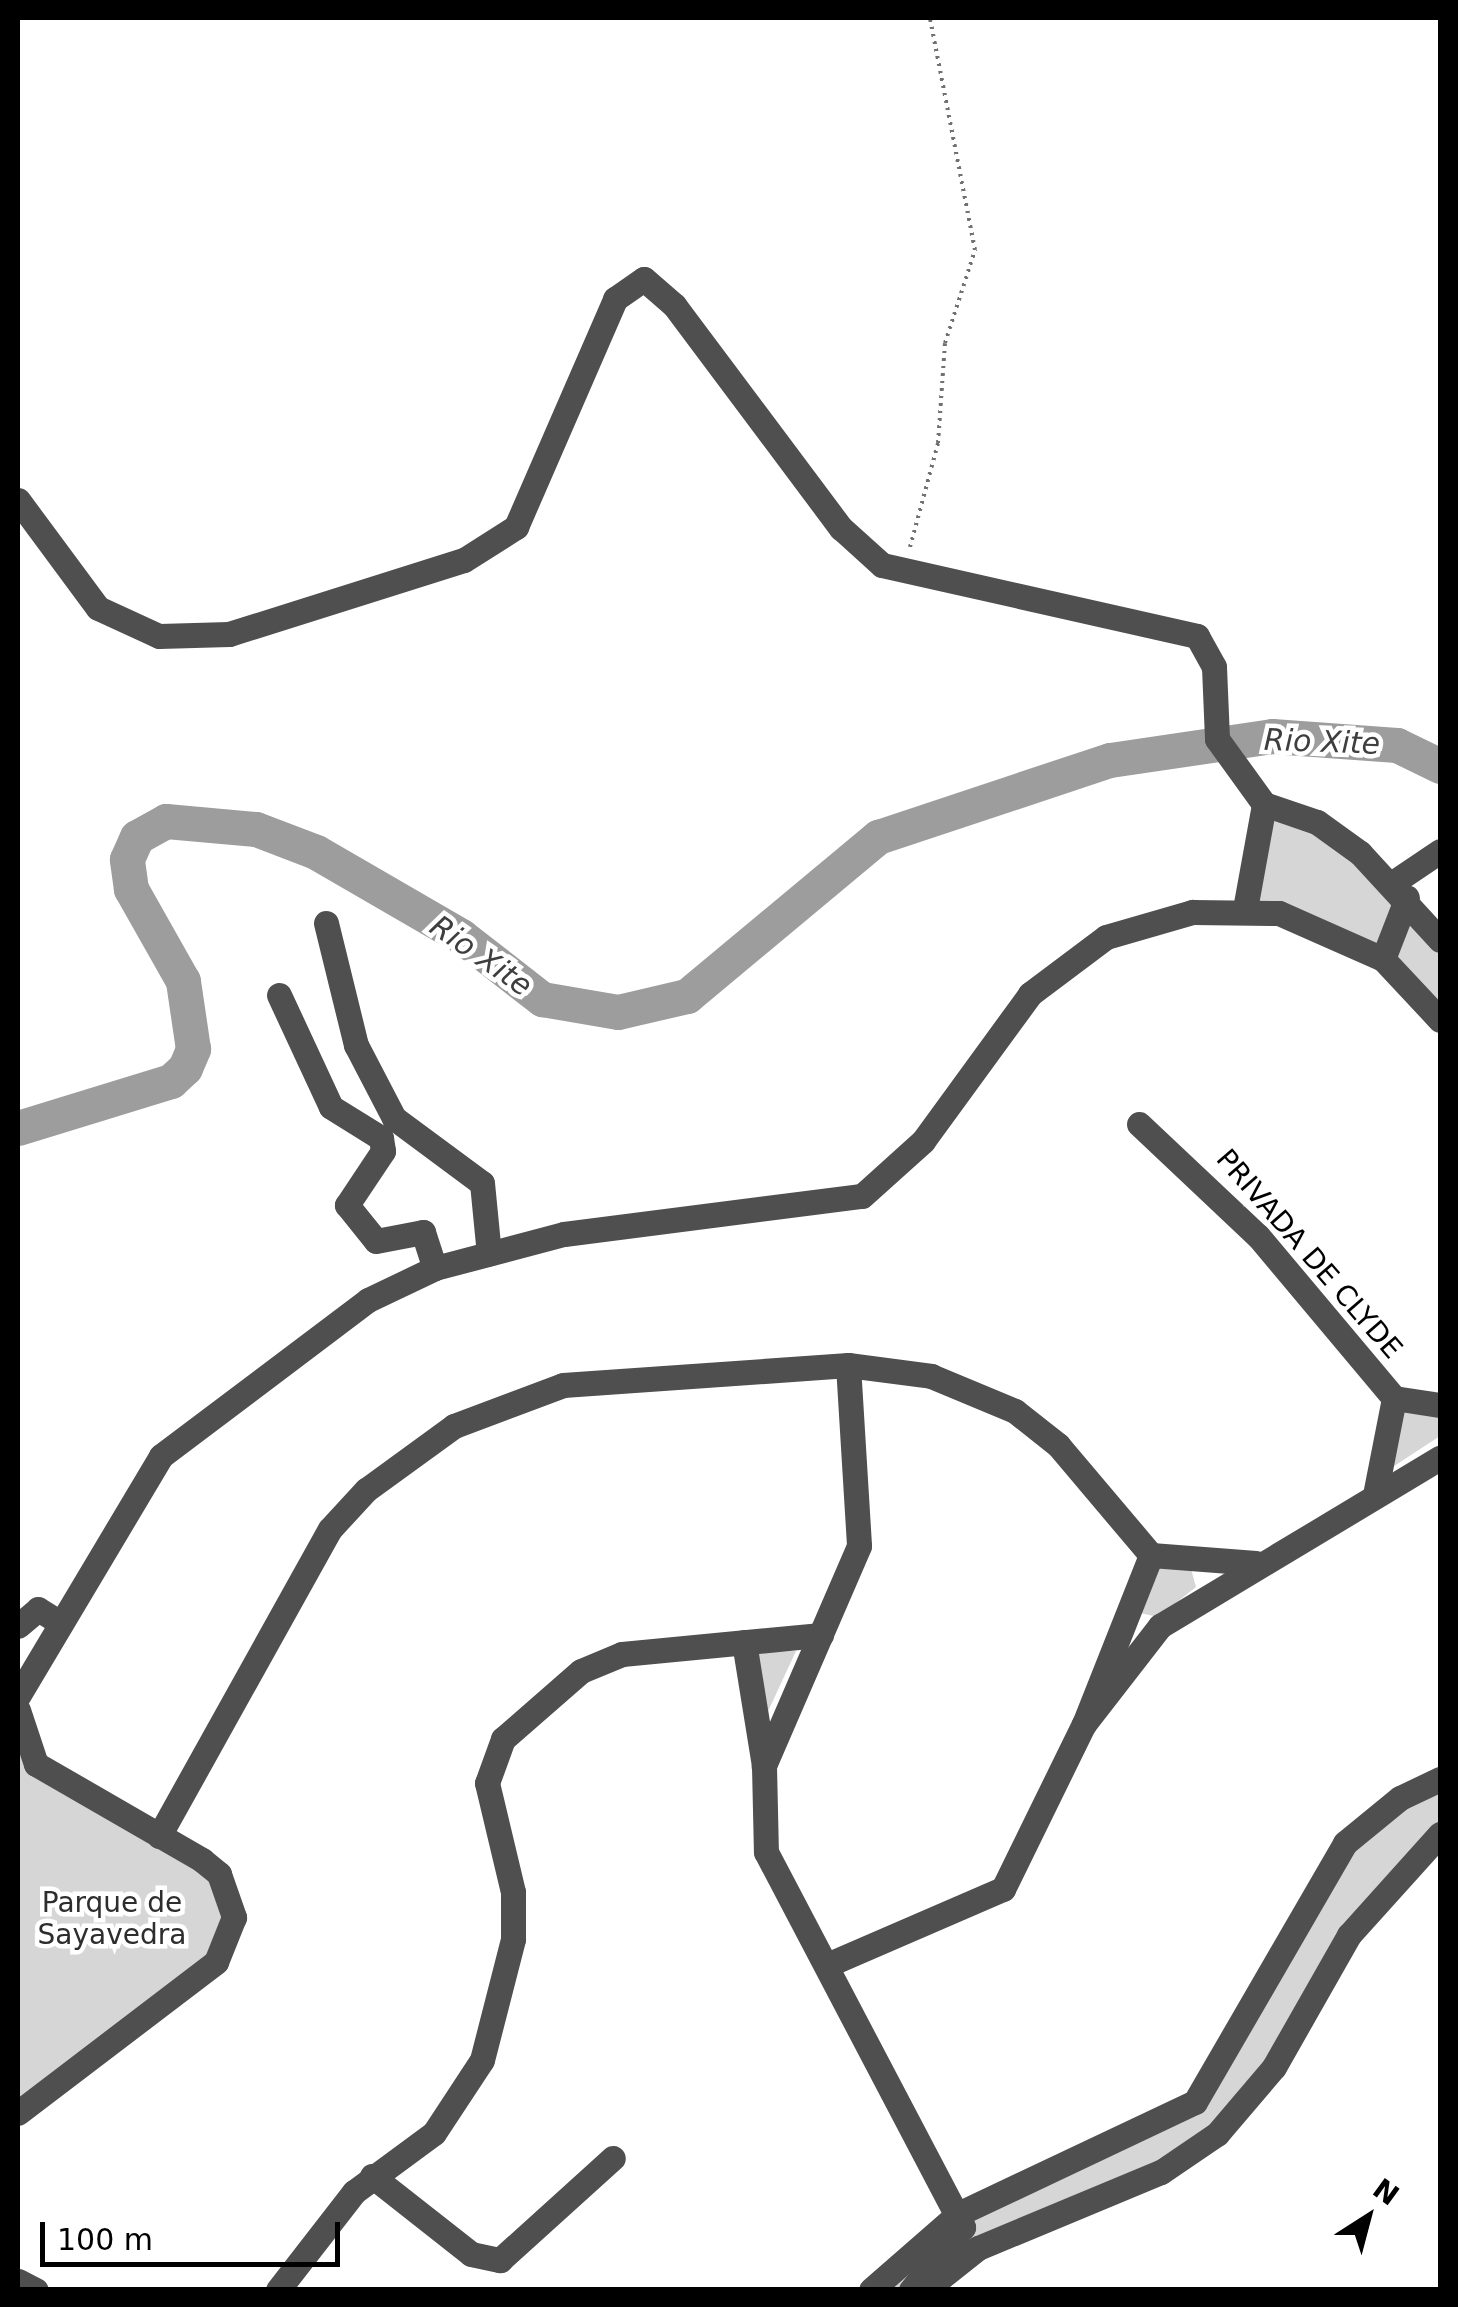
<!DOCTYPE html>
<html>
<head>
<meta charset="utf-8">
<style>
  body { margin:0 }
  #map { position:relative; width:1458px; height:2307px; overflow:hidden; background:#fff; font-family:"DejaVu Sans",sans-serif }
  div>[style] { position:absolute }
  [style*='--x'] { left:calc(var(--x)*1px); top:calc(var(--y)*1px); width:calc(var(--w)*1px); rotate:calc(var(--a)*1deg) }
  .green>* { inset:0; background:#d6d6d6 }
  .river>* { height:35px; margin:-17.5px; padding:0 17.5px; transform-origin:17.5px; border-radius:17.5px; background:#9d9d9d }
  .path>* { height:4px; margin-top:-2px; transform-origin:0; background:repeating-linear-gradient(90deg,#717171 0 2.5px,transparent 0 7.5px) }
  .minor>* { height:25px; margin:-12.5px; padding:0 12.5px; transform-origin:12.5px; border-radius:12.5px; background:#4f4f4f }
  span { translate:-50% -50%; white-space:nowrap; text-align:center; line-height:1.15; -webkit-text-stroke:9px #fff; paint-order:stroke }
  .street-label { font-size:28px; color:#000 }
  .park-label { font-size:28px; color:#2d2d2d }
  .water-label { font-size:30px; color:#3e3e3e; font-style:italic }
  .frame { position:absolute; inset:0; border:20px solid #000; pointer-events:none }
  .north { position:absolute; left:1318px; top:2167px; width:100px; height:100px; -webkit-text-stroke:8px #fff; paint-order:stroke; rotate:36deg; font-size:28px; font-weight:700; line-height:40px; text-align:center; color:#000 }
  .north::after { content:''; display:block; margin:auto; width:35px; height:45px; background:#000; clip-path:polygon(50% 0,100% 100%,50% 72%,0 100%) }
  .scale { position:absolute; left:40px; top:2222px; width:300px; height:45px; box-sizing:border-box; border:5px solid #000; border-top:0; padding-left:12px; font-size:30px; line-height:35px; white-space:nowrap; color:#000; -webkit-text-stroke:8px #fff; paint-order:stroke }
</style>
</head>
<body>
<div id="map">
  <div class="green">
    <div style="clip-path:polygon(1264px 804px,1317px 822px,1440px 940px,1440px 1020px,1405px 978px,1245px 909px)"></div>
    <div style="clip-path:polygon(1400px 1408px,1440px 1413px,1440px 1436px,1385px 1472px)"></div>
    <div style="clip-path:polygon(1152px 1564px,1190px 1565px,1196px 1587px,1158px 1617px,1140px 1613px)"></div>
    <div style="clip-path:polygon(796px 1651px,764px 1720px,753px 1652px)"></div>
    <div style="clip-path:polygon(18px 1710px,36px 1764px,202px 1860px,230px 1942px,18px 2113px)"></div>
    <div style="clip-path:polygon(1440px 1778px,1440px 1834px,1217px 2134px,1005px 2235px,925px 2289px,871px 2290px,909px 2250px,1171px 2119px,1328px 1868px)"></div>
  </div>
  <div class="river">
    <div style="--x:18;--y:1128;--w:160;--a:-17.1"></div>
    <div style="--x:171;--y:1081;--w:19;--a:-43"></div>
    <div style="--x:185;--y:1068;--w:21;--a:-67"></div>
    <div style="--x:193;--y:1049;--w:69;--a:-98.4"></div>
    <div style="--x:183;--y:981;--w:106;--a:-119.5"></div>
    <div style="--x:131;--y:889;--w:30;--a:-98"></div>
    <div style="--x:127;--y:859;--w:24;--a:-66"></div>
    <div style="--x:137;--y:837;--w:33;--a:-29"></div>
    <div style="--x:166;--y:821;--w:90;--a:5.1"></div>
    <div style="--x:256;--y:829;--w:64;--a:21"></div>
    <div style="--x:316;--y:852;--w:168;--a:30.1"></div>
    <div style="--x:461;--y:936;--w:103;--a:37.9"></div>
    <div style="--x:542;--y:999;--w:77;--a:9.7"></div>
    <div style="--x:618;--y:1012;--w:71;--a:-13.1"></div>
    <div style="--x:687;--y:996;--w:249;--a:-39.8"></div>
    <div style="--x:878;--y:837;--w:244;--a:-18.4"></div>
    <div style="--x:1110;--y:760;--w:164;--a:-8.4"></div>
    <div style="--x:1272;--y:736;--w:125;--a:4.1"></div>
    <div style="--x:1397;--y:745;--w:48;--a:26"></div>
  </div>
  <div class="path">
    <div style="--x:910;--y:547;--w:108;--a:-74.9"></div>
    <div style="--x:938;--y:443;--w:100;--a:-86"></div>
    <div style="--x:945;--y:343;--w:98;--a:-72.1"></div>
    <div style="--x:975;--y:250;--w:236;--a:-101"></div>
  </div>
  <div class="minor">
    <div style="--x:18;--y:500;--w:134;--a:53.5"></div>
    <div style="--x:98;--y:608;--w:67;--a:24.7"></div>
    <div style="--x:159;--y:636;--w:70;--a:-1.6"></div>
    <div style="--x:229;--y:634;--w:246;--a:-17.5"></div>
    <div style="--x:464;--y:560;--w:62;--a:-32.4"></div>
    <div style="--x:516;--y:527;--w:249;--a:-66.5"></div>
    <div style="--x:615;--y:299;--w:35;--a:-35"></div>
    <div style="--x:644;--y:279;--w:40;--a:41"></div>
    <div style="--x:674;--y:305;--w:279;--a:53.2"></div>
    <div style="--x:841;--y:528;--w:55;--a:42.1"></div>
    <div style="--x:882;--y:565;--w:323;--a:12.7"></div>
    <div style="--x:1197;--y:636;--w:35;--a:61"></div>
    <div style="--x:1214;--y:667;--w:72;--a:87.6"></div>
    <div style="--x:1217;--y:739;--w:80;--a:54.1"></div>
    <div style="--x:1264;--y:804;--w:56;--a:18.8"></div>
    <div style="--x:1317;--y:822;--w:53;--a:35.8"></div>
    <div style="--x:1360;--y:853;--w:118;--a:47.4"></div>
    <div style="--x:1394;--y:882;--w:55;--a:-34"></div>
    <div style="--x:1245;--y:909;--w:107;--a:-79.7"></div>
    <div style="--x:326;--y:923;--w:126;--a:76.2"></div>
    <div style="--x:356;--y:1045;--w:82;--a:62.5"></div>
    <div style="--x:394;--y:1118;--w:109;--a:36.5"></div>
    <div style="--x:482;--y:1183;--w:71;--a:84.4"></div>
    <div style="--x:1383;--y:959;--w:66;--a:-68.8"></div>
    <div style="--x:279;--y:995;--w:123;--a:65.1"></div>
    <div style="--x:331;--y:1107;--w:59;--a:31.8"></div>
    <div style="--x:381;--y:1138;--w:13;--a:81"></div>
    <div style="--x:383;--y:1151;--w:65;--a:123.7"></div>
    <div style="--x:347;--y:1205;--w:46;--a:51.1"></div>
    <div style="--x:376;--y:1241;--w:48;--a:-10.8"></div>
    <div style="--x:423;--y:1232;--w:38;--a:72"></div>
    <div style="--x:1139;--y:1124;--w:163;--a:43.3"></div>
    <div style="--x:1258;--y:1236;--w:212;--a:50"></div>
    <div style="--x:1394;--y:1398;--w:47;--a:8.7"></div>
    <div style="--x:848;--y:1365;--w:181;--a:86.5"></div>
    <div style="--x:859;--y:1546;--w:240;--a:113.4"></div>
    <div style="--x:764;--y:1766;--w:86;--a:88.7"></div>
    <div style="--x:766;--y:1852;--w:424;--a:62.3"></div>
    <div style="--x:963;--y:2227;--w:82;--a:129.5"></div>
    <div style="--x:1375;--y:1495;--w:99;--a:-78.9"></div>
    <div style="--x:1151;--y:1555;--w:105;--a:4.4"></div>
    <div style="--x:18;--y:1626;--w:26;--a:-40"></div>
    <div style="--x:38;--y:1609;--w:25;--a:32"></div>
    <div style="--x:744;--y:1642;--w:126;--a:80.8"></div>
    <div style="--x:18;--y:1696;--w:279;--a:-59.2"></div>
    <div style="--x:161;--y:1456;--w:259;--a:-37"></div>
    <div style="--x:368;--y:1300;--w:74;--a:-25.5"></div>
    <div style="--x:435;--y:1268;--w:133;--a:-14.8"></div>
    <div style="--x:564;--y:1234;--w:300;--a:-7.3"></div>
    <div style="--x:862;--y:1196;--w:82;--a:-42"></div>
    <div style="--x:923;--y:1141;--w:182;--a:-53.9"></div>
    <div style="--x:1030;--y:994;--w:95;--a:-36.9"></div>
    <div style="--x:1106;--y:937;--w:90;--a:-16.2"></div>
    <div style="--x:1192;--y:912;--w:87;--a:0.7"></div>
    <div style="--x:1279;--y:913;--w:114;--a:23.9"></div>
    <div style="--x:1383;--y:959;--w:83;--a:46.9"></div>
    <div style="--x:18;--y:1710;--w:57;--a:71.6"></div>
    <div style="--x:36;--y:1764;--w:192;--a:30"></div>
    <div style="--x:202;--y:1860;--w:22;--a:39"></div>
    <div style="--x:219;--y:1874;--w:46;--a:70.8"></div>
    <div style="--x:234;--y:1917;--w:48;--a:111.8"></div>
    <div style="--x:216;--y:1962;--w:249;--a:142.7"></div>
    <div style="--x:159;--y:1836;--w:351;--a:-60.9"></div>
    <div style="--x:330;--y:1529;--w:53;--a:-47.3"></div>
    <div style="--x:366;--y:1490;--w:109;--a:-36"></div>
    <div style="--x:454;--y:1426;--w:116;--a:-20.6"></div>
    <div style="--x:563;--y:1385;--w:286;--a:-4"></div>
    <div style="--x:848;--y:1365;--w:84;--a:7.5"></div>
    <div style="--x:931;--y:1376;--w:91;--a:22.6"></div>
    <div style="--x:1015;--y:1411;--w:55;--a:38.3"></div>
    <div style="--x:1058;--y:1445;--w:144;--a:49.8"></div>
    <div style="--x:1151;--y:1555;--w:182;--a:111.6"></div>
    <div style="--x:827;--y:1965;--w:192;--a:-23.4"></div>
    <div style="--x:1003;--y:1889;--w:184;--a:-63.9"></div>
    <div style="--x:1084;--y:1724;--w:124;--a:-52.2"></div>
    <div style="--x:1160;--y:1626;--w:327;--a:-31"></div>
    <div style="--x:372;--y:2176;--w:126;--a:38.2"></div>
    <div style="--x:471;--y:2254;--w:30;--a:12"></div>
    <div style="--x:500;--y:2260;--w:152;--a:-42.1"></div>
    <div style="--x:18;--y:2281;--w:20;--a:27"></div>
    <div style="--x:278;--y:2290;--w:124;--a:-52.2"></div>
    <div style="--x:354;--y:2192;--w:99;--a:-36.4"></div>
    <div style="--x:434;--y:2133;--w:87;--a:-56.7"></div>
    <div style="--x:482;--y:2060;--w:125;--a:-75.6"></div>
    <div style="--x:513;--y:1939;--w:47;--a:-90"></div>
    <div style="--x:513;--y:1892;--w:112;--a:-103.4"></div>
    <div style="--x:487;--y:1783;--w:47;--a:-70"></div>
    <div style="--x:503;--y:1739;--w:103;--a:-41.1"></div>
    <div style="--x:581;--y:1671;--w:44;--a:-22.5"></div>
    <div style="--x:622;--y:1654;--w:200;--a:-5.5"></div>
    <div style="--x:871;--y:2290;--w:116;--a:-41.1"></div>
    <div style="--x:958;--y:2214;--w:262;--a:-25.3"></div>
    <div style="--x:1195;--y:2102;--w:299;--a:-59.9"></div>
    <div style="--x:1345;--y:1843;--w:71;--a:-39.3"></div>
    <div style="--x:1400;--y:1798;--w:44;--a:-25.4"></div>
    <div style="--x:925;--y:2290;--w:68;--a:-38.4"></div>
    <div style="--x:978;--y:2248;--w:198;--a:-22.6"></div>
    <div style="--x:1161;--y:2172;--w:68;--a:-34.2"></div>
    <div style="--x:1217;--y:2134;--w:88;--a:-49.6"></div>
    <div style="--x:1274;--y:2067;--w:152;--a:-60.4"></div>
    <div style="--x:1349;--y:1935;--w:136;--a:-48"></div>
  </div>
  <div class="street-label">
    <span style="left:1309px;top:1254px;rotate:49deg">PRIVADA DE CLYDE</span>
  </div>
  <div class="park-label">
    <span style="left:112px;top:1919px">Parque de<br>Sayavedra</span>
  </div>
  <div class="water-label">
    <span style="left:1322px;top:742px;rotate:2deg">Rio Xite</span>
    <span style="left:481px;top:956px;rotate:35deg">Rio Xite</span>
  </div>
  <div class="frame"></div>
  <div class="north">N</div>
  <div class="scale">100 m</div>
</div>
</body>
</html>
